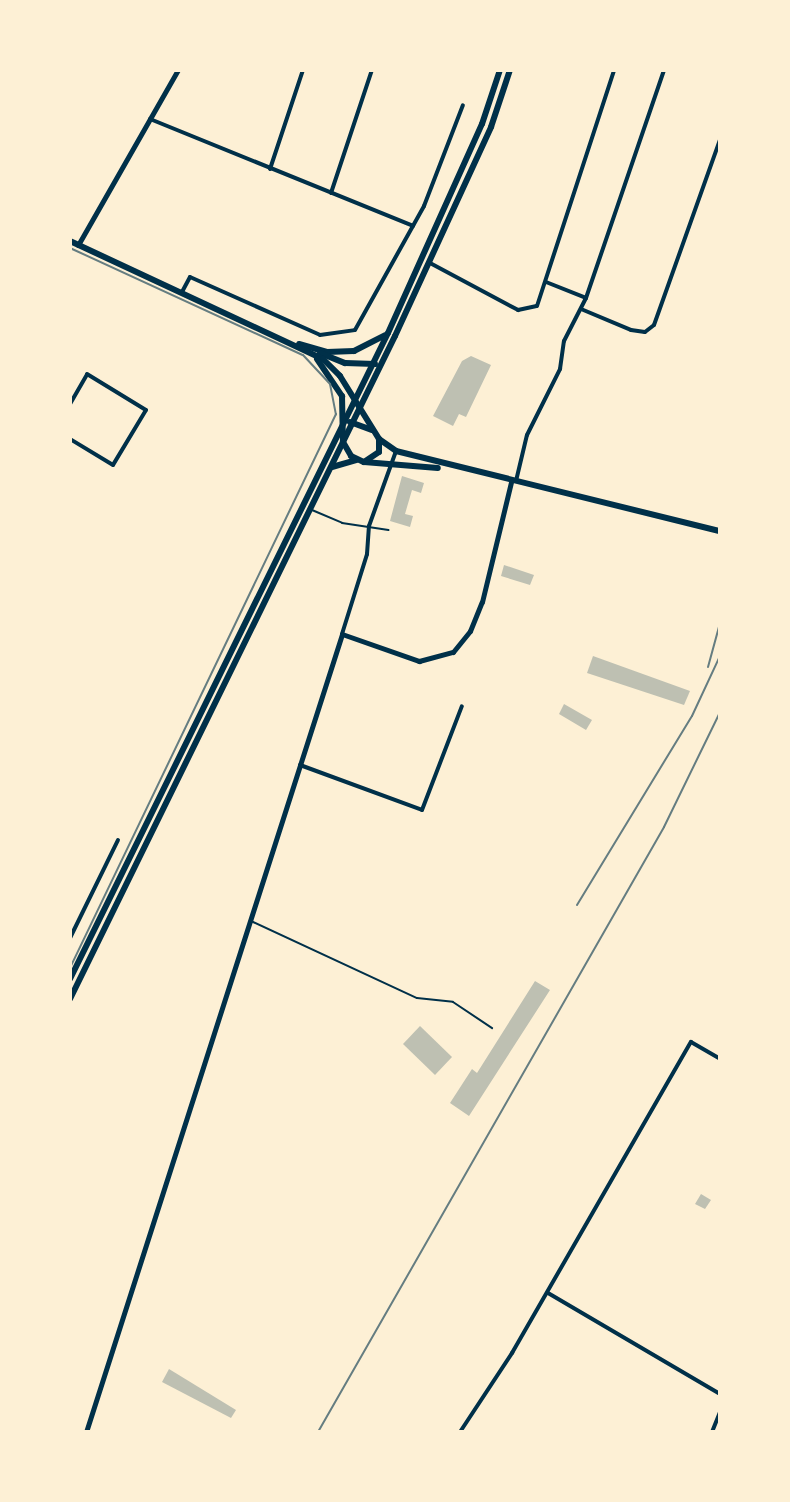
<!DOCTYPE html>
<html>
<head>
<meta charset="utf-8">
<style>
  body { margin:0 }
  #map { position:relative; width:790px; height:1502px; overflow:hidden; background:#fdf0d5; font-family:Ubuntu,sans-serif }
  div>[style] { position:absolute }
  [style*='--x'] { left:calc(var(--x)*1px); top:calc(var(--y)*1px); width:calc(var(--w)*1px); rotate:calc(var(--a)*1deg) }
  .building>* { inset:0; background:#bec0b2 }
  .service>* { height:2px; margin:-1px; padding:0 1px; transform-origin:1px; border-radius:1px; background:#003049 }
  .minor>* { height:4px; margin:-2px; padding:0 2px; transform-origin:2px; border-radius:2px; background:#003049 }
  .tertiary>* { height:5px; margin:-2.5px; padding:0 2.5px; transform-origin:2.5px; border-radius:2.5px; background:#003049 }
  .primary>* { height:6px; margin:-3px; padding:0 3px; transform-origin:3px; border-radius:3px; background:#003049 }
  .trunk>* { height:6px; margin:-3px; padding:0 3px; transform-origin:3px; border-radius:3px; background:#003049 }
  .tram>* { height:2px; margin:-1px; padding:0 1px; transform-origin:1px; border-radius:1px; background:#657d81 }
  .rail>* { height:2px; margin:-1px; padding:0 1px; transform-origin:1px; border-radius:1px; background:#657d81 }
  span { translate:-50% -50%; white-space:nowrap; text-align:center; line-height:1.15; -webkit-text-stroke:6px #fdf0d5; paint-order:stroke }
  .frame { position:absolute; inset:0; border:72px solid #fdf0d5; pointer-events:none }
</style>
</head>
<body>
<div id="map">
  <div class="building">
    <div style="clip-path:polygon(471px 356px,491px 365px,466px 417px,459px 414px,453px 426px,433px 416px,462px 361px)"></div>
    <div style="clip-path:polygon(402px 476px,424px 483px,421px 493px,412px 490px,405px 514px,413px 516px,410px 527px,390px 521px)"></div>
    <div style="clip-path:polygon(504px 565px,534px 575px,530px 585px,501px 576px)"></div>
    <div style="clip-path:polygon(593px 656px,690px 691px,684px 705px,587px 673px)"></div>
    <div style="clip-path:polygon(564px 704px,592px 720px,586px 730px,559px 714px)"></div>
    <div style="clip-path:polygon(535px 981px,550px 990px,469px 1116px,450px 1103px,472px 1069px,477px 1073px)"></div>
    <div style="clip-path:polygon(420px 1026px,452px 1057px,435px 1075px,403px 1044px)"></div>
    <div style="clip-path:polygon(701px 1194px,711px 1200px,705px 1209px,695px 1204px)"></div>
    <div style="clip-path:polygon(169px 1369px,236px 1410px,231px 1418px,162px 1382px)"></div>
  </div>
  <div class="service">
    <div style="--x:312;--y:510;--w:33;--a:23"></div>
    <div style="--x:342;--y:523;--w:47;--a:8.7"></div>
    <div style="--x:251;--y:921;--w:183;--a:24.9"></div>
    <div style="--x:417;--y:998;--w:36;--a:6"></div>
    <div style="--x:453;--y:1002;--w:47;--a:33.7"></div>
  </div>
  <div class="minor">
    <div style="--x:150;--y:119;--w:284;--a:22.1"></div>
    <div style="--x:270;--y:169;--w:104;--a:-71.6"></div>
    <div style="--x:331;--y:193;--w:130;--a:-71.6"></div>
    <div style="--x:430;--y:263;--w:100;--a:28.1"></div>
    <div style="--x:518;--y:310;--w:19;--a:-12"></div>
    <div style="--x:537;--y:306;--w:248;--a:-71.9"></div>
    <div style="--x:546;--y:282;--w:43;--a:21.8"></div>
    <div style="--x:182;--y:292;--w:17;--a:-62"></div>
    <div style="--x:190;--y:277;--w:142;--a:24"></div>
    <div style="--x:320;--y:335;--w:35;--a:-8"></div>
    <div style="--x:355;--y:330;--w:142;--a:-60.9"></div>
    <div style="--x:424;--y:206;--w:108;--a:-68.9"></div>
    <div style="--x:581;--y:309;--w:54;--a:22.8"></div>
    <div style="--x:631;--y:330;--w:14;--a:8"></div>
    <div style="--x:645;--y:332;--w:11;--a:-38"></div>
    <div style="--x:654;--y:325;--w:196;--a:-70.4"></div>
    <div style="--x:70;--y:404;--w:34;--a:-60"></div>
    <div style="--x:87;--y:374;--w:69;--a:31.4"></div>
    <div style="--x:146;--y:410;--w:64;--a:121"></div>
    <div style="--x:113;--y:465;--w:50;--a:-148.8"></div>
    <div style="--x:516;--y:481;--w:47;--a:-76.6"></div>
    <div style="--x:527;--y:435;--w:74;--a:-63.4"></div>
    <div style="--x:560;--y:369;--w:28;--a:-82"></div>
    <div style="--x:564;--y:341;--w:48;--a:-62.9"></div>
    <div style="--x:586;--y:298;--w:241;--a:-71.1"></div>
    <div style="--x:342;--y:634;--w:84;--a:-72.6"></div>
    <div style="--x:367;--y:554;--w:28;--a:-86"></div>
    <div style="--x:369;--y:526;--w:80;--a:-70.2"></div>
    <div style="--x:300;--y:765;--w:130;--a:20.2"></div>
    <div style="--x:422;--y:810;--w:111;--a:-69"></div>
    <div style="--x:70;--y:938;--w:109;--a:-63.9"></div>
    <div style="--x:548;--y:1293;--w:199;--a:30.4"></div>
    <div style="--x:460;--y:1432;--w:95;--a:-56.6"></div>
    <div style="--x:512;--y:1353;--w:359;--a:-60.1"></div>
    <div style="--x:691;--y:1042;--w:34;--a:30"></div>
    <div style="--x:712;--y:1432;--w:22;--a:-68"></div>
  </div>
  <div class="tertiary">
    <div style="--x:78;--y:245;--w:202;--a:-60.3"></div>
    <div style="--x:86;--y:1432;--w:838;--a:-72.21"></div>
    <div style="--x:342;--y:634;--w:82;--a:19.3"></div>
    <div style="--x:419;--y:661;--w:35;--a:-15"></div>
    <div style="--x:453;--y:652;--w:27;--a:-51"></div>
    <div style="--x:470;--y:631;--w:31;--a:-68"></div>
    <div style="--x:482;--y:602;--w:123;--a:-76.4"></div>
  </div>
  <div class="primary">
    <div style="--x:299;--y:344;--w:29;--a:16"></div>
    <div style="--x:327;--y:352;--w:27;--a:-2"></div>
    <div style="--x:354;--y:351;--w:35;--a:-27"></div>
    <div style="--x:320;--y:353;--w:27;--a:22"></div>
    <div style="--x:345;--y:363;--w:30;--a:2"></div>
    <div style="--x:350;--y:422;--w:23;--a:20"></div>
    <div style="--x:364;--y:462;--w:18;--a:-34"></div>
    <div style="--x:379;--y:452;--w:13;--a:-90"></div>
    <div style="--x:332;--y:467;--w:25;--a:-16"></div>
    <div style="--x:70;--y:979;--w:720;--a:-63.79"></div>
    <div style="--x:388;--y:333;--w:229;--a:-65.8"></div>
    <div style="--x:482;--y:124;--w:57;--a:-71.6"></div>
    <div style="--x:70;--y:999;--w:738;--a:-63.89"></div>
    <div style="--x:395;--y:336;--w:230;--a:-65.3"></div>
    <div style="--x:491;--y:127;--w:60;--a:-71.6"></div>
  </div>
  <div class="trunk">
    <div style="--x:70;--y:241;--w:279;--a:25"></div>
    <div style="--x:323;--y:359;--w:24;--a:45"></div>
    <div style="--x:340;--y:376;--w:74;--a:58.2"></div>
    <div style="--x:379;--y:439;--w:21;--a:35"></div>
    <div style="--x:396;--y:451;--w:334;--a:13.9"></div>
    <div style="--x:317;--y:359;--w:45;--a:56"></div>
    <div style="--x:342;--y:396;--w:46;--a:88.8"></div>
    <div style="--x:343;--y:442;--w:16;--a:60"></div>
    <div style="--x:351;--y:456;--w:14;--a:25"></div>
    <div style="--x:364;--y:462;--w:74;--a:4.6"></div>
  </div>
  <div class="tram">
    <div style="--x:70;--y:248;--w:256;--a:24.7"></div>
    <div style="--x:303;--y:355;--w:40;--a:47"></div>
    <div style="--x:330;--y:384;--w:31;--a:79"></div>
    <div style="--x:336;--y:414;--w:615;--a:115.65"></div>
  </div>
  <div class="rail">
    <div style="--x:708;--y:667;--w:46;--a:-74.7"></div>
    <div style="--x:577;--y:905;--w:221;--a:-58.7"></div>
    <div style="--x:692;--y:716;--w:66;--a:-65"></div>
    <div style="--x:318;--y:1432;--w:697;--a:-60.23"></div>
    <div style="--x:664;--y:827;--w:128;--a:-64"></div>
  </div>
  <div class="frame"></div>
</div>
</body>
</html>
